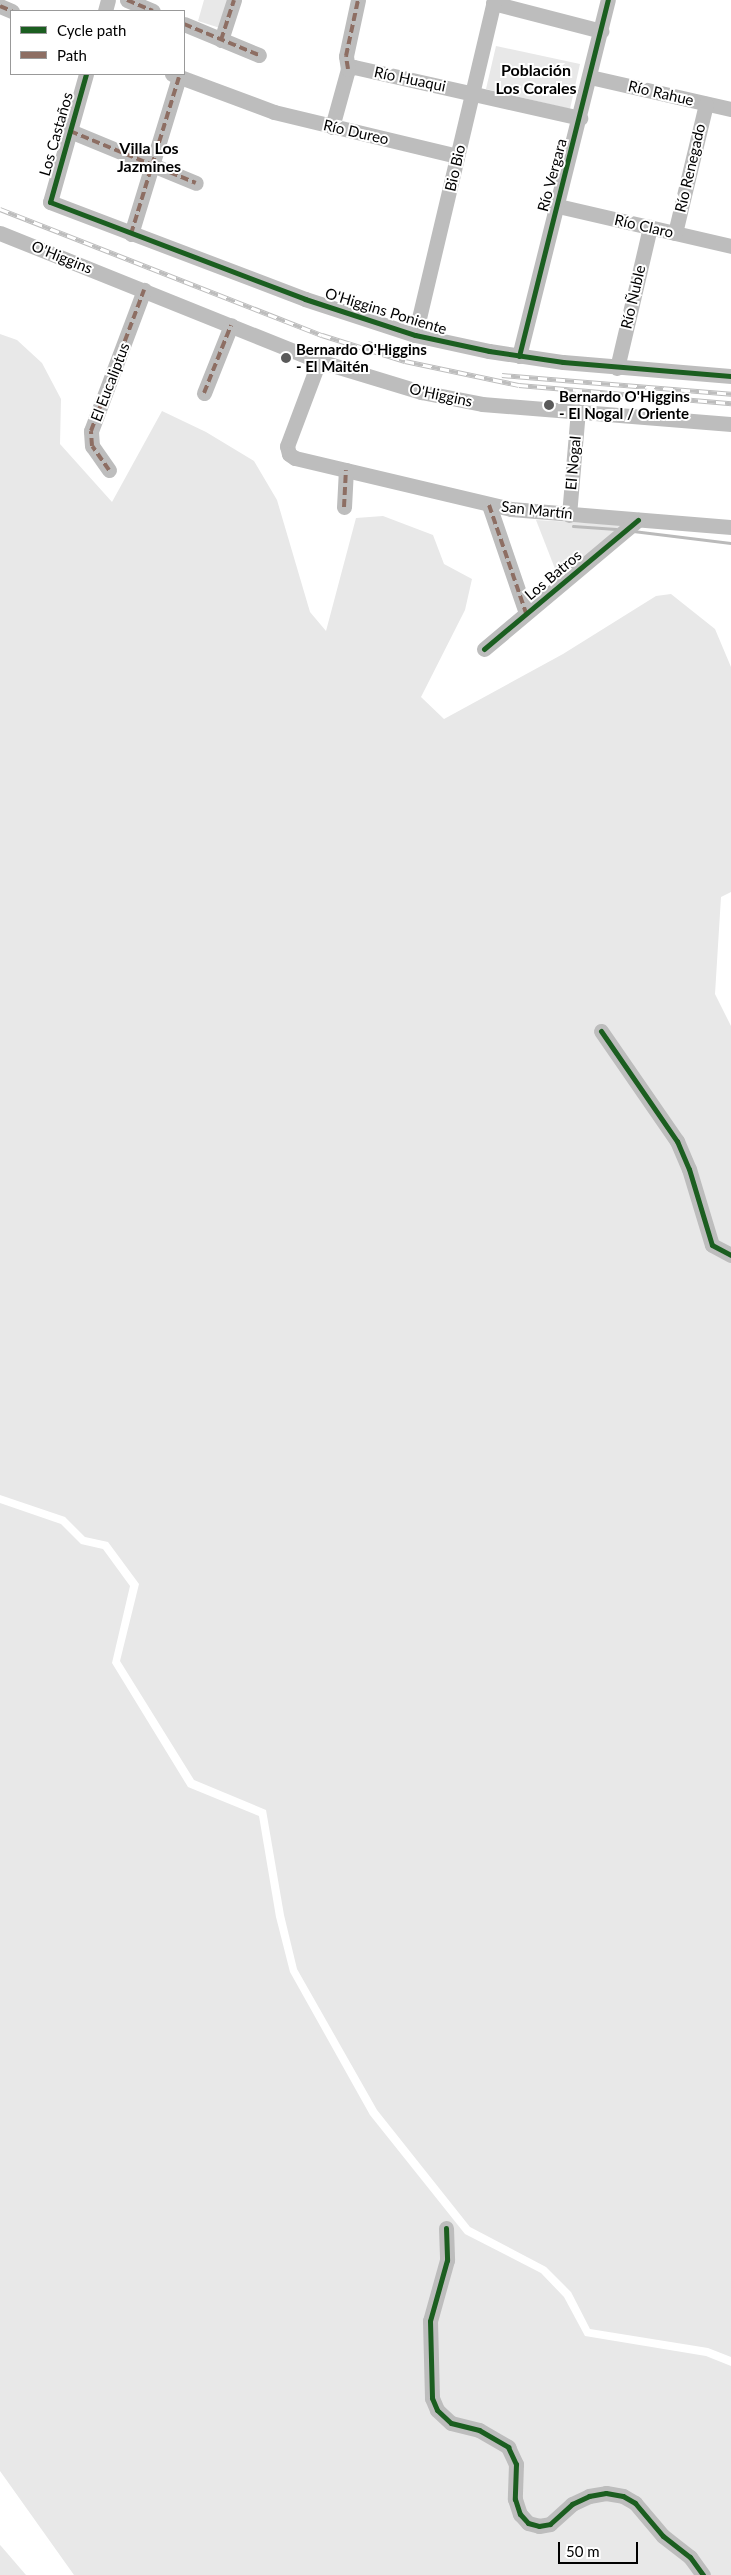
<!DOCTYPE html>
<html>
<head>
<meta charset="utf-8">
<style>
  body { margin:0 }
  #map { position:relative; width:731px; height:2575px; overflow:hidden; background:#fff; font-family:Lato,sans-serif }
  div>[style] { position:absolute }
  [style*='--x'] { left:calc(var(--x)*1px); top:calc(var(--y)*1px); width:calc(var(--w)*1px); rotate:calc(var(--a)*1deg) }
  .green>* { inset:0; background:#e8e8e8 }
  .stream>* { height:3px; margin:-1.5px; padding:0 1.5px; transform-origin:1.5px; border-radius:1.5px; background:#bababa }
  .minor>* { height:15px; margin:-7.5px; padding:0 7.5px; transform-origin:7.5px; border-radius:7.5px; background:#bdbdbd }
  .rail>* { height:5px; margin-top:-2.5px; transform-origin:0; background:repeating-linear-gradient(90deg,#fff 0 9px,#bdbdbd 0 18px); box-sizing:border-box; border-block:1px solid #bdbdbd }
  .quiet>* { height:4px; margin-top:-2px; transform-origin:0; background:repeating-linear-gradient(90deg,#8d6e63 0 8px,transparent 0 12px) }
  .cycleway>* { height:5px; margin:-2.5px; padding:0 2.5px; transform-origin:2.5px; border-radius:2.5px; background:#1b5e20 }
  .dots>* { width:14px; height:14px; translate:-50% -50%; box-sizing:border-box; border:2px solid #fff; border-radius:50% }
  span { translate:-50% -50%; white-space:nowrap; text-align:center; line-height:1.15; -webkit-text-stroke:4px #fff; paint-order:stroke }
  .street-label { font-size:15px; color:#000 }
  .poi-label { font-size:15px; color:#000; font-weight:700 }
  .left { translate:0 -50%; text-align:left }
  .neighbourhood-label { font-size:16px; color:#000; font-weight:700 }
  .legend { position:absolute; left:10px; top:10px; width:175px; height:65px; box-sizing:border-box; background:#fff; border:1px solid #999; margin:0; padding:6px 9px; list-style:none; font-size:15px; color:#000 }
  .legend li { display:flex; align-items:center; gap:10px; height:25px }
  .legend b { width:25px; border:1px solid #999 }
  .scale { position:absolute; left:558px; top:2542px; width:80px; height:22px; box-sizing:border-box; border:2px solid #000; border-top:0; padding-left:6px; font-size:15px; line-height:18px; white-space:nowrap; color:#000; -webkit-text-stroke:4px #fff; paint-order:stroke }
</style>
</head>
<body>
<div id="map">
  <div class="green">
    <div style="clip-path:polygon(204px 0,229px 0,220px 28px,198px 21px)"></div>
    <div style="clip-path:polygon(496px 46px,580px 64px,570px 109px,486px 89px)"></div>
    <div style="clip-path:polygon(0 334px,17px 340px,42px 363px,61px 399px,60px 444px,112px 502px,162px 411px,206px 432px,254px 461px,277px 500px,310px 612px,326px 631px,356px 518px,383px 516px,433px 535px,444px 564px,472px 579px,465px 610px,421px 697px,444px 719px,563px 654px,656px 596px,671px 594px,715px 629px,731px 667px,731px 892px,721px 897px,715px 994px,731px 1026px,731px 2357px,708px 2348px,590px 2329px,571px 2292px,546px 2267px,470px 2227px,377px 2110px,297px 1969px,284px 1915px,266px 1810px,194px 1780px,120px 1661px,139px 1584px,108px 1542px,85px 1537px,65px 1517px,0 1495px)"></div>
    <div style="clip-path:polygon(536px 520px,623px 525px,559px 579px)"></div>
    <div style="clip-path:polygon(0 1503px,61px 1524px,81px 1544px,103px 1549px,130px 1586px,112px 1663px,188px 1787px,259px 1816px,276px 1917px,290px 1972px,370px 2115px,465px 2234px,541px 2273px,564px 2297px,585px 2336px,706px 2356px,731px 2366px,731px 2575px,74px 2575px,0 2471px)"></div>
    <div style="clip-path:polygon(0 2545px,1px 2546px,26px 2575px,0 2575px)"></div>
  </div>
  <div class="stream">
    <div style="--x:573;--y:526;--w:43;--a:4"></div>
    <div style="--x:633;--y:531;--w:99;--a:7"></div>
  </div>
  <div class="minor">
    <div style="--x:127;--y:0;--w:28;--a:23"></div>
    <div style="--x:493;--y:3;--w:112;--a:14.5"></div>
    <div style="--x:0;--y:6;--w:13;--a:23"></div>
    <div style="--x:105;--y:11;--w:11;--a:-75"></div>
    <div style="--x:184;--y:24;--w:81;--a:22.5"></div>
    <div style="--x:221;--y:40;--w:42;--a:-72"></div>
    <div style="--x:348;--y:69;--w:6;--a:-18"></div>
    <div style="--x:354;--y:67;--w:232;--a:12.7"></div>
    <div style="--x:86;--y:74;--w:133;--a:105.7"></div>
    <div style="--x:50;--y:202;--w:273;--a:20.8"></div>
    <div style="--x:305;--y:299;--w:116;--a:18.1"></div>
    <div style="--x:415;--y:335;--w:76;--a:12.2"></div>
    <div style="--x:489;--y:351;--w:75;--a:8.5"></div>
    <div style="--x:563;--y:362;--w:169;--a:4.8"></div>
    <div style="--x:172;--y:74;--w:109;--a:20.4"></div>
    <div style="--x:274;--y:112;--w:188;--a:13.5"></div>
    <div style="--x:590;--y:77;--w:145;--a:12.8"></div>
    <div style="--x:332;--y:127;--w:60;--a:-74.6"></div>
    <div style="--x:348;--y:69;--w:13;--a:-99"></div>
    <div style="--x:346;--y:56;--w:57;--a:-77.9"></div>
    <div style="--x:70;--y:131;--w:136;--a:22.4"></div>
    <div style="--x:558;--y:206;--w:178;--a:13"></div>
    <div style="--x:0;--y:233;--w:344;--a:21.9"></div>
    <div style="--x:319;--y:361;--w:107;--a:16.9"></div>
    <div style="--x:421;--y:392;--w:62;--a:11.1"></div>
    <div style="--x:482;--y:404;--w:250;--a:4.6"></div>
    <div style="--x:675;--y:233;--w:133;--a:-76.5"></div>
    <div style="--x:131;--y:234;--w:164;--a:-73"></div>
    <div style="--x:415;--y:335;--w:344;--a:-76.7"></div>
    <div style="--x:519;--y:356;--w:367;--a:-76"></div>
    <div style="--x:319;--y:361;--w:91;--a:110.6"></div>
    <div style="--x:287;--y:446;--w:8;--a:76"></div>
    <div style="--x:289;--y:454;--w:7;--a:34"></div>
    <div style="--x:295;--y:458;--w:222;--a:13.3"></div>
    <div style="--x:511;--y:509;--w:221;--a:4.7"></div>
    <div style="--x:617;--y:368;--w:145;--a:-76.8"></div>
    <div style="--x:204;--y:393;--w:73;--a:-68.3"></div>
    <div style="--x:109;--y:470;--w:29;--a:-125"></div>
    <div style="--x:92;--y:446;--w:15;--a:-94"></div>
    <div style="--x:91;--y:431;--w:151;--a:-69.4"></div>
    <div style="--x:489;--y:505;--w:114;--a:71.1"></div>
    <div style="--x:344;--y:507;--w:37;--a:-87"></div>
    <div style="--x:569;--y:515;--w:104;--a:-85.1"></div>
    <div style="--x:484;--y:649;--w:201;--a:-40"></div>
    <div style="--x:601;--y:1031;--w:134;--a:55.4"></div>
    <div style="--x:677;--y:1141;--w:30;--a:67"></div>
    <div style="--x:689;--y:1169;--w:79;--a:73.2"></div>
    <div style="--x:712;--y:1245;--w:21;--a:28"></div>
    <div style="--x:446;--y:2228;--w:32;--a:88"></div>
    <div style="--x:447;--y:2260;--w:63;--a:105.6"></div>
    <div style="--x:430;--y:2321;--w:77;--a:88.5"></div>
    <div style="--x:432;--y:2398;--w:13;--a:67"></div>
    <div style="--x:437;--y:2410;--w:19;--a:43"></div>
    <div style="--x:451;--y:2423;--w:29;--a:14"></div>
    <div style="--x:479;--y:2430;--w:34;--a:30"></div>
    <div style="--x:508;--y:2447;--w:19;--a:65"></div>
    <div style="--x:516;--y:2464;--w:35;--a:92"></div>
    <div style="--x:515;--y:2499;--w:16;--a:72"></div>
    <div style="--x:520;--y:2514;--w:12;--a:48"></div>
    <div style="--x:528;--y:2523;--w:11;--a:15"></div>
    <div style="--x:539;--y:2526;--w:11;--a:-10"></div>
    <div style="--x:550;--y:2524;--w:30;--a:-42"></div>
    <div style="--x:572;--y:2504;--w:19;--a:-25"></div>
    <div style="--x:589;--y:2496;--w:17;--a:-10"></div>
    <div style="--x:606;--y:2493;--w:17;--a:10"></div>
    <div style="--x:623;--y:2496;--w:14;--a:30"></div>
    <div style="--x:635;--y:2503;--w:43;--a:49.7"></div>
    <div style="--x:663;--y:2536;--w:34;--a:38"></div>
    <div style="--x:690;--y:2557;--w:22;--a:54"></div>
  </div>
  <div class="rail">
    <div style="--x:0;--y:209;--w:346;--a:21.4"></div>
    <div style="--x:322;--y:335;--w:87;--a:17.4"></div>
    <div style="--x:405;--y:361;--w:116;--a:11.9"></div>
    <div style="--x:519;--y:385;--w:213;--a:4.9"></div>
    <div style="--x:368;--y:343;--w:41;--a:15.8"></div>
    <div style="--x:502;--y:375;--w:230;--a:4.7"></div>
  </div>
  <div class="quiet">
    <div style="--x:127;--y:0;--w:28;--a:23"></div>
    <div style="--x:0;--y:6;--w:13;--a:23"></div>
    <div style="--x:184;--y:24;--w:81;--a:22.5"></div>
    <div style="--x:221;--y:40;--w:42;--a:-72"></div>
    <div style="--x:348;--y:69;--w:13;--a:-99"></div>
    <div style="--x:346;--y:56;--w:57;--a:-77.9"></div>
    <div style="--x:70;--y:131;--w:136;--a:22.4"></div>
    <div style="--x:131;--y:234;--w:164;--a:-73"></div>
    <div style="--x:204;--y:393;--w:73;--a:-68.3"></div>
    <div style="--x:109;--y:470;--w:29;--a:-125"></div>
    <div style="--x:92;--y:446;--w:15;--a:-94"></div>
    <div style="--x:91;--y:431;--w:151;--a:-69.4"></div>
    <div style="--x:489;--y:505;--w:114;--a:71.1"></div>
    <div style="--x:344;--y:507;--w:37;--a:-87"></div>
  </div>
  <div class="cycleway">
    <div style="--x:86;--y:74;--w:133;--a:105.7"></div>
    <div style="--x:50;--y:202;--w:273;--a:20.8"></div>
    <div style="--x:305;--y:299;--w:116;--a:18.1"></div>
    <div style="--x:415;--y:335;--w:76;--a:12.2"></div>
    <div style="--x:489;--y:351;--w:75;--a:8.5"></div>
    <div style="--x:563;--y:362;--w:169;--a:4.8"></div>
    <div style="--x:519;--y:356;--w:367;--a:-76"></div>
    <div style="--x:484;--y:649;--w:201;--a:-40"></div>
    <div style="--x:601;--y:1031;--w:134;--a:55.4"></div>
    <div style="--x:677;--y:1141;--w:30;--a:67"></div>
    <div style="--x:689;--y:1169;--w:79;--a:73.2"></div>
    <div style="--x:712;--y:1245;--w:21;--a:28"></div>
    <div style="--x:446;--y:2228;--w:32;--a:88"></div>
    <div style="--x:447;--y:2260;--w:63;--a:105.6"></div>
    <div style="--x:430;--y:2321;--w:77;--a:88.5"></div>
    <div style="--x:432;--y:2398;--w:13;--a:67"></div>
    <div style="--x:437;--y:2410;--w:19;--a:43"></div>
    <div style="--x:451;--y:2423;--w:29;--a:14"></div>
    <div style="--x:479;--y:2430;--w:34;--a:30"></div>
    <div style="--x:508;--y:2447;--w:19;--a:65"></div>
    <div style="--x:516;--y:2464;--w:35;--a:92"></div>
    <div style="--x:515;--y:2499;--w:16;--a:72"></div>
    <div style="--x:520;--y:2514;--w:12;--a:48"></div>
    <div style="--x:528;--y:2523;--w:11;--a:15"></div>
    <div style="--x:539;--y:2526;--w:11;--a:-10"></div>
    <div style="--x:550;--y:2524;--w:30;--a:-42"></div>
    <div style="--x:572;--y:2504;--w:19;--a:-25"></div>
    <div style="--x:589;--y:2496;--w:17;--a:-10"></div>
    <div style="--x:606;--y:2493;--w:17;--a:10"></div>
    <div style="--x:623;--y:2496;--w:14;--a:30"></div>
    <div style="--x:635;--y:2503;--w:43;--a:49.7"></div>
    <div style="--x:663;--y:2536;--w:34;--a:38"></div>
    <div style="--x:690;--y:2557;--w:22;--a:54"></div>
  </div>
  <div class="dots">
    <div style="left:286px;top:358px;background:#595959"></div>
    <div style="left:549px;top:405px;background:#595959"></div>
  </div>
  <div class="street-label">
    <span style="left:410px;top:79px;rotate:12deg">Río Huaqui</span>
    <span style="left:661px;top:93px;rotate:13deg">Río Rahue</span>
    <span style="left:356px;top:132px;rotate:13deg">Río Dureo</span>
    <span style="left:56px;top:134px;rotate:-74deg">Los Castaños</span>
    <span style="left:455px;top:168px;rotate:-77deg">Bio Bio</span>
    <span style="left:690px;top:168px;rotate:-77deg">Río Renegado</span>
    <span style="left:552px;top:175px;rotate:-75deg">Río Vergara</span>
    <span style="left:644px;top:226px;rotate:13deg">Río Claro</span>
    <span style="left:62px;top:257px;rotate:22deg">O'Higgins</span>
    <span style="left:633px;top:297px;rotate:-77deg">Río Ñuble</span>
    <span style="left:386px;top:311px;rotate:17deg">O'Higgins Poniente</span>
    <span style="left:110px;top:382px;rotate:-69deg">El Eucaliptus</span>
    <span style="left:441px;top:395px;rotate:12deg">O'Higgins</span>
    <span style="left:573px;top:463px;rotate:-85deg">El Nogal</span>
    <span style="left:537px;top:510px;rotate:6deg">San Martín</span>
    <span style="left:553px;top:575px;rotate:-40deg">Los Batros</span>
  </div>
  <div class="poi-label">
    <span class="left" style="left:296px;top:358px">Bernardo O'Higgins<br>- El Maitén</span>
    <span class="left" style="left:559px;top:405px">Bernardo O'Higgins<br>- El Nogal / Oriente</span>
  </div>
  <div class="neighbourhood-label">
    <span style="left:536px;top:79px">Población<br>Los Corales</span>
    <span style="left:149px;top:157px">Villa Los<br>Jazmines</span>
  </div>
  <ul class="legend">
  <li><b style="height:6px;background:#1b5e20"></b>Cycle path</li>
  <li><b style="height:6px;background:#8d6e63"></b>Path</li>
  </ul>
  <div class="scale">50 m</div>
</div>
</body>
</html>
